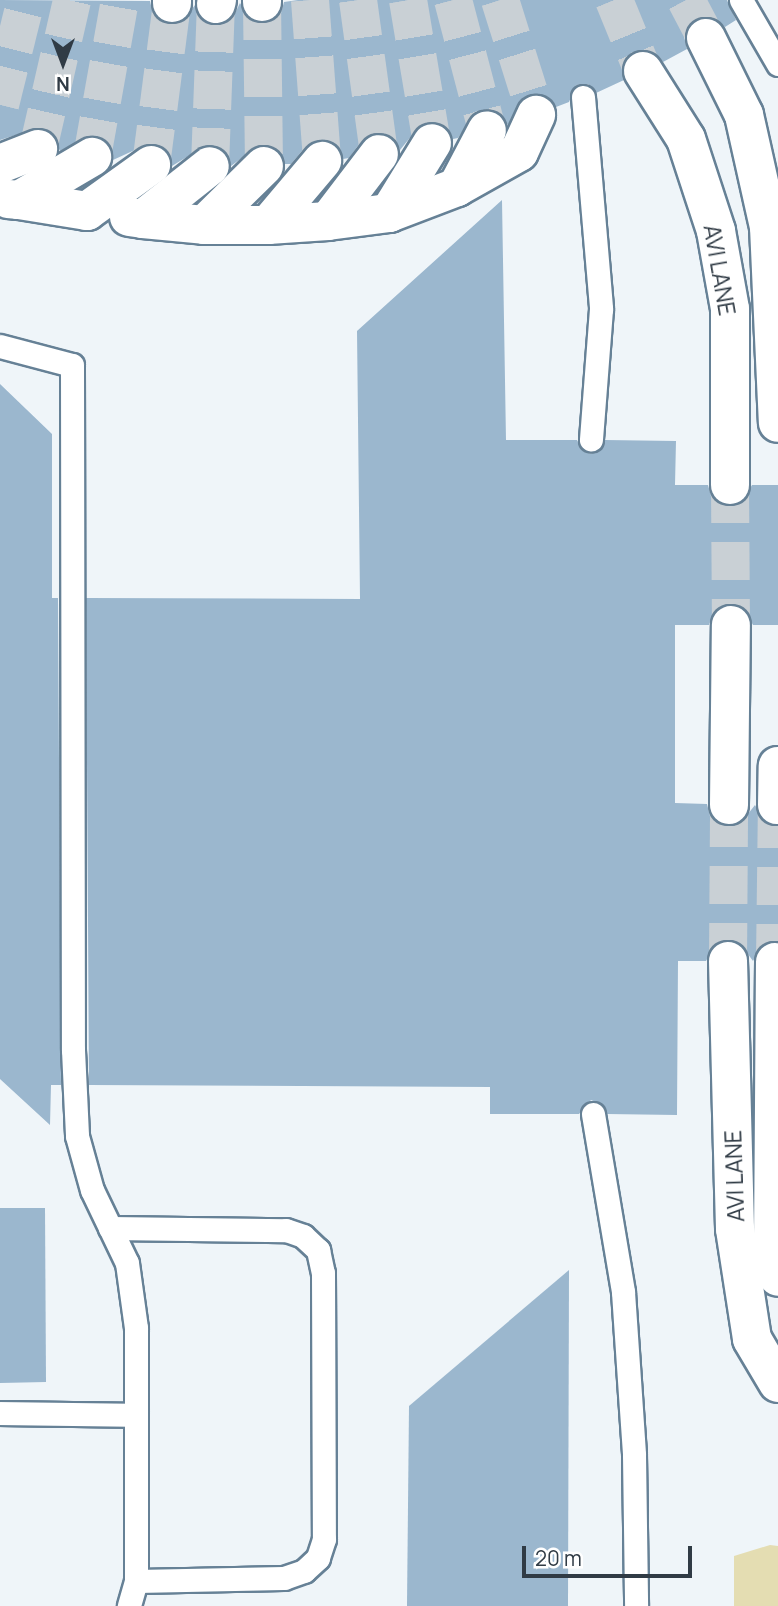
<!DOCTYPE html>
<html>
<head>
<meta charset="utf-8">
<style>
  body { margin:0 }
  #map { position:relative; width:778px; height:1606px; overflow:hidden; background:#eff5f9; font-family:Manrope,sans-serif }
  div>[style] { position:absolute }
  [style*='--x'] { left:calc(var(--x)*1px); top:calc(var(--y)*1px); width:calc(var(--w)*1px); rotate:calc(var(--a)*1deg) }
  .green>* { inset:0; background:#e4ddb2 }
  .building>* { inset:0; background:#9bb7ce }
  .highway-tunnel>* { height:38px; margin-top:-19px; transform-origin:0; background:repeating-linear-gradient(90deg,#c9d0d5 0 38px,transparent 0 57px) }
  .roads { filter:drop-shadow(2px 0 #668196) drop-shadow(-2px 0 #668196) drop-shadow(0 2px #668196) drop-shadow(0 -2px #668196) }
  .lane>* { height:23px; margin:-11.5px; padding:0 11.5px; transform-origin:11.5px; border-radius:11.5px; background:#fff }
  .highway>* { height:38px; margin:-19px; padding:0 19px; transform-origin:19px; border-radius:19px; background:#fff }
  span { translate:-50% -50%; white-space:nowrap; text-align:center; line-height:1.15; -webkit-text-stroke:6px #fff; paint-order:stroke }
  .street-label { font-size:23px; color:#303b45 }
  .north { position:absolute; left:28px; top:28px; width:70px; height:70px; -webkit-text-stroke:5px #fff; paint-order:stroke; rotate:180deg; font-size:19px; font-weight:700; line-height:28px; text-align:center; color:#303b45 }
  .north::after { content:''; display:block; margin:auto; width:24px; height:32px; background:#303b45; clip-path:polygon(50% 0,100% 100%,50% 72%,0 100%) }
  .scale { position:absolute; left:522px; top:1546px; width:170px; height:32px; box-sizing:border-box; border:4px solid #303b45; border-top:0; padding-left:9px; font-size:21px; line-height:24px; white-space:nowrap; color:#303b45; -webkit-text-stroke:5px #fff; paint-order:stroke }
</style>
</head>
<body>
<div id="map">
  <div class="green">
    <div style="clip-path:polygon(770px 1545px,778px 1546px,778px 1606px,734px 1606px,734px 1556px)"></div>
  </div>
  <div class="building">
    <div style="clip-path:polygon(0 0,150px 1px,153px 14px,171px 25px,183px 22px,195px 5px,201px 20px,223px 25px,232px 19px,240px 3px,251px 21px,263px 24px,281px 13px,284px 2px,298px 0,727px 0,736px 20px,725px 27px,708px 16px,697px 18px,684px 36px,687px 49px,663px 62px,653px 51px,632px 52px,623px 61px,624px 80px,596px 93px,588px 84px,576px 85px,569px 102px,556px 107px,544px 95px,524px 97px,508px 125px,497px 110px,476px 111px,458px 138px,453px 139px,444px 125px,432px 121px,421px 124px,400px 150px,393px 137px,381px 132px,362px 140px,349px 158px,343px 159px,337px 145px,325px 139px,306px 146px,291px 164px,285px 164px,279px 150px,259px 145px,231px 166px,227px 152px,208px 144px,172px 166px,168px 152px,150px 143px,113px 160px,110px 145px,92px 135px,60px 151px,52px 132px,41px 127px,0 140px)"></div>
    <div style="clip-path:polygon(502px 200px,506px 440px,577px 440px,583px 451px,591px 454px,602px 448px,605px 440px,676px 441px,675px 485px,708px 485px,711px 496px,729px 507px,741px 504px,752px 485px,778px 485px,778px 625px,753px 625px,743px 607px,731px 603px,713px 613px,709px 625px,675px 625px,675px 803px,707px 804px,710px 816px,728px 827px,740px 824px,755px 805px,765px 823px,778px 827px,778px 941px,764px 943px,753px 961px,739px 942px,728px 939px,716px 943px,706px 961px,678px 961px,677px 1115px,607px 1114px,603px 1105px,591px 1100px,579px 1114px,490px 1114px,490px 1087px,89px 1085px,86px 598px,360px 599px,357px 331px)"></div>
    <div style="clip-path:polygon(0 384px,52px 434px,52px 598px,58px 598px,61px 1085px,51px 1085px,50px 1125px,0 1079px)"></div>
    <div style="clip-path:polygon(0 1208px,45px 1208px,46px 1382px,0 1383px)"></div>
    <div style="clip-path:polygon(569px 1270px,568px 1606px,407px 1606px,409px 1406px)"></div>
  </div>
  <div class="highway-tunnel">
    <div style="--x:310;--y:0;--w:161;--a:85.7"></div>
    <div style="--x:358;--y:0;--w:155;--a:82.2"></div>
    <div style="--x:408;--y:0;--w:145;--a:80.5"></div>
    <div style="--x:453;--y:0;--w:134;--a:75.3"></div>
    <div style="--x:500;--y:0;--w:121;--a:72.6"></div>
    <div style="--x:614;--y:0;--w:77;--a:67.8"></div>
    <div style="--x:686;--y:0;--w:43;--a:62.2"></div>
    <div style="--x:262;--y:2;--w:164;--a:89.3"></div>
    <div style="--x:0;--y:105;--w:108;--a:-76.1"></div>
    <div style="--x:38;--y:149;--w:153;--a:-77.1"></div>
    <div style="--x:92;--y:157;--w:159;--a:-79.9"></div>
    <div style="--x:151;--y:165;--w:163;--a:-82.6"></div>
    <div style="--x:210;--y:166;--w:162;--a:-87.9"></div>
    <div style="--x:730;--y:485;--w:140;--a:89.6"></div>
    <div style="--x:728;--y:961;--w:156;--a:-89.6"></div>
    <div style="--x:775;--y:962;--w:157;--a:-89.3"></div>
  </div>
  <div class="roads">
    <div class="lane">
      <div style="--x:741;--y:0;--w:74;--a:60"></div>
      <div style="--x:583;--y:97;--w:213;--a:85.1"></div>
      <div style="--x:601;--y:309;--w:131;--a:94.4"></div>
      <div style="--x:0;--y:346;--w:74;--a:14.8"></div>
      <div style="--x:72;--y:365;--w:685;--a:89.92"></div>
      <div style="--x:73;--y:1050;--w:86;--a:87.3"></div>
      <div style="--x:77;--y:1136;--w:56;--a:74.5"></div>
      <div style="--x:92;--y:1190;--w:81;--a:64.4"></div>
      <div style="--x:127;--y:1263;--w:66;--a:82.1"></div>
      <div style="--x:136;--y:1328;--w:253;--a:90"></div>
      <div style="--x:136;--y:1581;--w:26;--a:106"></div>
      <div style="--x:593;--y:1114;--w:181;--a:80.4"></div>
      <div style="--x:623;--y:1292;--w:163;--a:86.1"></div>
      <div style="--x:634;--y:1455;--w:151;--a:89.2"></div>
      <div style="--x:110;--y:1228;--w:176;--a:0.7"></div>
      <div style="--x:286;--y:1230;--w:18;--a:19"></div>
      <div style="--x:303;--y:1236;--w:21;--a:43"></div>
      <div style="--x:318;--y:1250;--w:24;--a:78"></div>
      <div style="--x:323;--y:1273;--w:266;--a:89.8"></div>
      <div style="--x:324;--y:1539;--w:20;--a:108"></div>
      <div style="--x:318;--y:1558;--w:19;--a:137"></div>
      <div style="--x:304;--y:1571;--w:21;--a:161"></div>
      <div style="--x:284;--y:1578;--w:148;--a:178.8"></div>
      <div style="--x:0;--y:1413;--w:136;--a:0.8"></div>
    </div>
    <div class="highway">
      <div style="--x:262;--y:0;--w:2;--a:90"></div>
      <div style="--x:172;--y:3;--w:3;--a:-90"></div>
      <div style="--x:216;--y:4;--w:4;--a:-76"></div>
      <div style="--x:706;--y:38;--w:86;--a:63.7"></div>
      <div style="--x:744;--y:115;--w:115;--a:77.4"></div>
      <div style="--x:769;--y:227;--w:196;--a:87.4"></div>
      <div style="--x:643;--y:71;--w:80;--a:57.7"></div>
      <div style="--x:686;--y:139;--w:97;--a:71.9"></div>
      <div style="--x:716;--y:231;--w:79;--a:79.8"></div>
      <div style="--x:730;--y:309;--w:176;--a:90"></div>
      <div style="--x:0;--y:164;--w:41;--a:-21.5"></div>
      <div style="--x:457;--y:187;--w:71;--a:-29.4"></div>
      <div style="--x:519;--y:152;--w:41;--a:-65.3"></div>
      <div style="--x:8;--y:199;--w:11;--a:5"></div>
      <div style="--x:19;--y:200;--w:85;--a:-30.5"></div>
      <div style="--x:19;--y:200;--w:69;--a:9.2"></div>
      <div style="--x:87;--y:211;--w:79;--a:-35.7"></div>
      <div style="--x:389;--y:213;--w:73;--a:-20.9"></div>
      <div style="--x:457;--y:187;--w:64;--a:-62.2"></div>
      <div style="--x:129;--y:217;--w:14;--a:8"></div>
      <div style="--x:143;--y:219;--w:85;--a:-38.3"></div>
      <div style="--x:143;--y:219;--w:61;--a:5.6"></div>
      <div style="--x:204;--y:225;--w:84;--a:-44.5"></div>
      <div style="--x:328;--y:221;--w:62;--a:-7.5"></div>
      <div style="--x:389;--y:213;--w:82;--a:-58.4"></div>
      <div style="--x:204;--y:225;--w:64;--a:0"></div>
      <div style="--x:268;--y:225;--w:84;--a:-49.8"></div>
      <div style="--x:268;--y:225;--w:60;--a:-3.8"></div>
      <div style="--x:328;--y:221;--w:84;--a:-52.7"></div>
      <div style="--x:729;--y:805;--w:180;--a:-89.4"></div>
      <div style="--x:777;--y:805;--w:39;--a:-89"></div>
      <div style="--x:728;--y:961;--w:268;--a:88.5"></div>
      <div style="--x:735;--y:1229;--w:111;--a:81.2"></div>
      <div style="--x:752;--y:1339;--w:51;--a:59.4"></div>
      <div style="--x:775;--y:962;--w:280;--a:90.4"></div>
      <div style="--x:773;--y:1242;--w:35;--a:82"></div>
    </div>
  </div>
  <div class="street-label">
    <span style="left:720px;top:270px;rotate:80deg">AVI LANE</span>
    <span style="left:734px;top:1176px;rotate:-92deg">AVI LANE</span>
  </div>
  <div class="north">N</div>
  <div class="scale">20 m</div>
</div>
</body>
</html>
